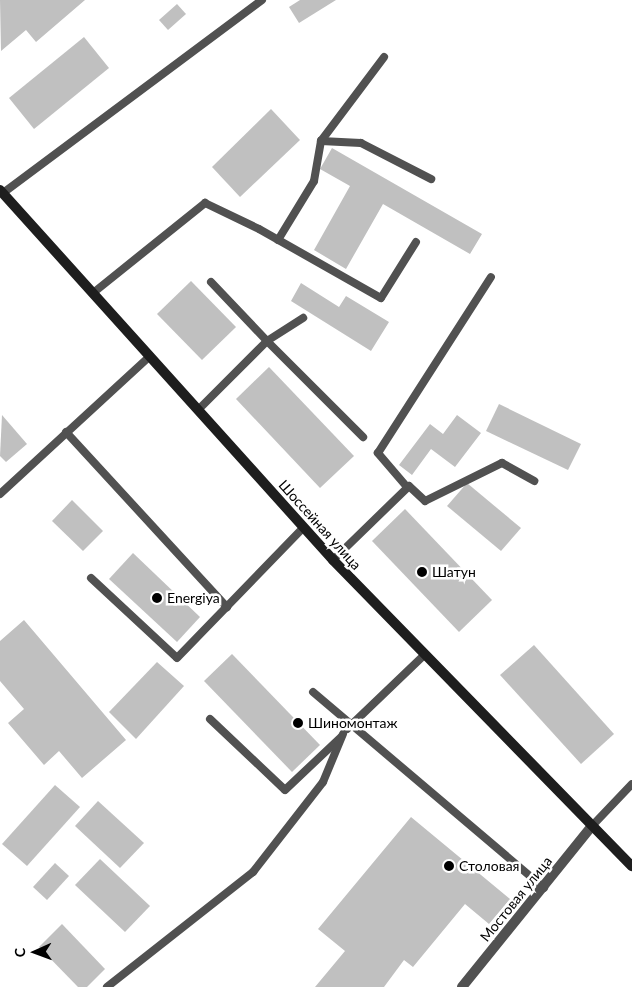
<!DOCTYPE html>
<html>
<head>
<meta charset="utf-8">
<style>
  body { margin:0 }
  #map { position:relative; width:632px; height:987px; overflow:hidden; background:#fff; font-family:Lato,sans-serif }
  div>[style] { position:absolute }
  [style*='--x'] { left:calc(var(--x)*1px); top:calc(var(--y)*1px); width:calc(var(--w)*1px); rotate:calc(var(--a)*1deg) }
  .building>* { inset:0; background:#c0c0c0 }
  .service>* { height:8px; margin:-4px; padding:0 4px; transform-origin:4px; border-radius:4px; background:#515151 }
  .tertiary>* { height:10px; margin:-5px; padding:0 5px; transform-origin:5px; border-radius:5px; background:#515151 }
  .secondary>* { height:10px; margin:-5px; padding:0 5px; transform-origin:5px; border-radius:5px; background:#1e1e1e }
  .dots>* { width:14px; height:14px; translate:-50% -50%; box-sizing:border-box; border:2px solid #fff; border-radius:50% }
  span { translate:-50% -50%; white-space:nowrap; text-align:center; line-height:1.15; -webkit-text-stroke:5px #fff; paint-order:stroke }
  .street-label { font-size:14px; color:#000 }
  .poi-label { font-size:14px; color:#000 }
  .left { translate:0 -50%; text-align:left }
  .north { position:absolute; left:10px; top:927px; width:50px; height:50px; -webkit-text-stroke:4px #fff; paint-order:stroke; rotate:268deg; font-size:14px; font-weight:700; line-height:20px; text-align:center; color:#000 }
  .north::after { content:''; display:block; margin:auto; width:18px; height:22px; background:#000; clip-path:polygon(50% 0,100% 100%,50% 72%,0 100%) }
</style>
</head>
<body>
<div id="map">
  <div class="building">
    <div style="clip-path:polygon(0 0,85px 0,36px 42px,26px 30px,1px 51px)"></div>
    <div style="clip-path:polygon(300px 0,336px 0,299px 23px,289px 7px)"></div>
    <div style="clip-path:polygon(177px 4px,186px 14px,168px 30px,159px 20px)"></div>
    <div style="clip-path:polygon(84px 37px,109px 68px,34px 129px,9px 98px)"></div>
    <div style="clip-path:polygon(271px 109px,300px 140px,240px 197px,212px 167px)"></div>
    <div style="clip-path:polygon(332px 148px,482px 234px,470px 254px,383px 204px,346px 269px,314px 250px,350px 186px,320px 169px)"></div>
    <div style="clip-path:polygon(191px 281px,236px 327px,202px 360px,157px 314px)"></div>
    <div style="clip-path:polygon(301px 283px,339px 307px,346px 296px,389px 322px,371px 351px,291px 301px)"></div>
    <div style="clip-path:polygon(269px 367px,354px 456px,320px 488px,236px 399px)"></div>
    <div style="clip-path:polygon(499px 404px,581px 444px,568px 470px,486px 431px)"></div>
    <div style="clip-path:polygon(2px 415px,27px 444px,6px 462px,0 456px)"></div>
    <div style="clip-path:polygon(457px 415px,481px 433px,455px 467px,431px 449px,412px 475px,399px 465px,430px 424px,443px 434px)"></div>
    <div style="clip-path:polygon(467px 483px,521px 528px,501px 551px,447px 506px)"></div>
    <div style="clip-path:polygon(72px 500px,103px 531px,83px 551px,52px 521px)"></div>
    <div style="clip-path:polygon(405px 509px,492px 600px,459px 632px,372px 541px)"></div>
    <div style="clip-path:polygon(133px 553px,200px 617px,177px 642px,109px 579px)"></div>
    <div style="clip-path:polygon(24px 620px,126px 740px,82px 778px,59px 751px,44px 765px,8px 723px,24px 709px,0 681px,0 641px)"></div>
    <div style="clip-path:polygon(534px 645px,614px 734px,581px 764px,500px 675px)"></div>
    <div style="clip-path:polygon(232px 654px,320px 745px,292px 772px,204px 681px)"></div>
    <div style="clip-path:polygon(157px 662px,184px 686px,136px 739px,109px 712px)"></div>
    <div style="clip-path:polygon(55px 785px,80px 807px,27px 866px,2px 844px)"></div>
    <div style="clip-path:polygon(98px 801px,144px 843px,120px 868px,75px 826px)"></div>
    <div style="clip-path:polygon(411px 817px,510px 899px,489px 924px,465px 904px,413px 967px,404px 960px,384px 987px,315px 987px,345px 951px,318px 929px)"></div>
    <div style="clip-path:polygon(100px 859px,150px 906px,125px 932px,75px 885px)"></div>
    <div style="clip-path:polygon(55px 863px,69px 876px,47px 900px,33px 887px)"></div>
    <div style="clip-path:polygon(62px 924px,105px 969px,87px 987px,78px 987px,39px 947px)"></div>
  </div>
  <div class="service">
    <div style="--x:321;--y:141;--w:40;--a:2.9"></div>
    <div style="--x:361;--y:143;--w:79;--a:27.2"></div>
    <div style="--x:3;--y:193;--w:323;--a:-36.7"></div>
    <div style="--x:278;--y:240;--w:69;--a:-58.6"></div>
    <div style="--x:314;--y:181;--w:41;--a:-80.1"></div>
    <div style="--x:321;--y:141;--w:105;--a:-53.1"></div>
    <div style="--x:211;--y:282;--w:81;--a:46.5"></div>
    <div style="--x:267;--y:341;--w:43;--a:-32.6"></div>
    <div style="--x:93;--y:293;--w:144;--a:-38.8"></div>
    <div style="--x:205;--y:203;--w:60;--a:25.7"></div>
    <div style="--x:259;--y:229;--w:140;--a:29.5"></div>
    <div style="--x:381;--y:298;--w:66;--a:-58"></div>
    <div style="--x:198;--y:410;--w:98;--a:-45"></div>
    <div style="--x:267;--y:341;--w:136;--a:45"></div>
    <div style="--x:66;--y:432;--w:238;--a:47.4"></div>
    <div style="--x:407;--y:487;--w:45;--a:-130.5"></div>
    <div style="--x:378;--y:453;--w:209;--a:-57.3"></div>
    <div style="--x:0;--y:494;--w:204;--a:-42.6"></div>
    <div style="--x:333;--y:560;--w:106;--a:-44.2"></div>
    <div style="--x:409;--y:486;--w:22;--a:43"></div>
    <div style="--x:425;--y:501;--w:86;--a:-26.3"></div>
    <div style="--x:502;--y:463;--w:37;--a:29"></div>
    <div style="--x:91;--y:578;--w:117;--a:42.9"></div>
    <div style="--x:177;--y:658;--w:181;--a:-45.9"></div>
    <div style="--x:313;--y:692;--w:303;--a:40.3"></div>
    <div style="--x:210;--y:719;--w:103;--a:43.4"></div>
    <div style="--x:285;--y:790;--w:76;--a:-43.4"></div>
    <div style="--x:347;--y:729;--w:105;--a:-43.8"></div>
    <div style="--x:591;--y:827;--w:59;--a:-46.4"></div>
    <div style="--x:107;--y:987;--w:186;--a:-38.2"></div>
    <div style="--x:253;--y:872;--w:114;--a:-52.1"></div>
    <div style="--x:323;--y:782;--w:52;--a:-67.4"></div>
  </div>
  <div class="tertiary">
    <div style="--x:462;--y:987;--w:206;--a:-51.1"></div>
  </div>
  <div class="secondary">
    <div style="--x:0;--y:190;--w:498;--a:48"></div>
    <div style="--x:333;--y:560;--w:428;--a:45.7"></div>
  </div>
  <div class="dots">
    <div style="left:422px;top:572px;background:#000"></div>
    <div style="left:157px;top:598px;background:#000"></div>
    <div style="left:298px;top:723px;background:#000"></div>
    <div style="left:449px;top:866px;background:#000"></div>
  </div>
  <div class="street-label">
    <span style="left:320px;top:525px;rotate:48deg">Шоссейная улица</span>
    <span style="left:516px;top:899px;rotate:-51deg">Мостовая улица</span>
  </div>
  <div class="poi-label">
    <span class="left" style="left:432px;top:572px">Шатун</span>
    <span class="left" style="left:167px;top:598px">Energiya</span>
    <span class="left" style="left:308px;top:723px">Шиномонтаж</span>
    <span class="left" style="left:459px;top:866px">Столовая</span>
  </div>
  <div class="north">С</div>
</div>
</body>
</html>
